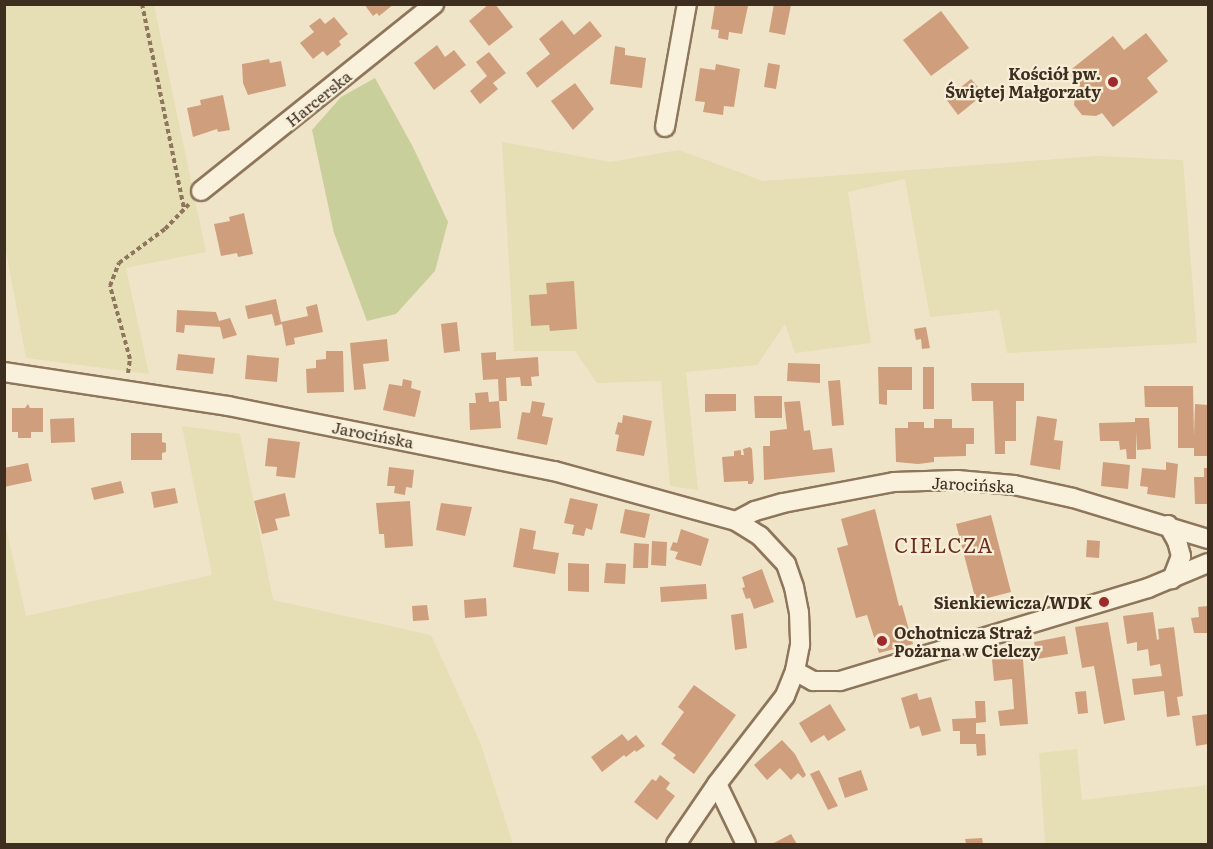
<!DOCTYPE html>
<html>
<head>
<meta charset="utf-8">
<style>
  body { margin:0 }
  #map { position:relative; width:1213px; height:849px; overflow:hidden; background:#f0e4c8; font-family:Literata,serif }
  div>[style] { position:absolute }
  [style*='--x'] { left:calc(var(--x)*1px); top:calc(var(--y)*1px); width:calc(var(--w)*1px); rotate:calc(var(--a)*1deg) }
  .farmland>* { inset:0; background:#e6deb5 }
  .green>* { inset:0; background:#c9cf9b }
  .building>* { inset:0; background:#cf9f7d }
  .path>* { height:4px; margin-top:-2px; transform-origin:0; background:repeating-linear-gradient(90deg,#8d765c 0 4.5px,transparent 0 7.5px) }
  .roads { filter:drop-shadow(2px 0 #8d765c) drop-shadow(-2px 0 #8d765c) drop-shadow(0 2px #8d765c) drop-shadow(0 -2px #8d765c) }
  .minor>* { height:18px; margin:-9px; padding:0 9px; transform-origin:9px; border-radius:9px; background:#faf1dc }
  .dots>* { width:16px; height:16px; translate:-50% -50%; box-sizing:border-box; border:3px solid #f7eed8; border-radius:50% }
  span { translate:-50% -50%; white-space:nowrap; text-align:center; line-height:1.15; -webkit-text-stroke:4.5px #f7eed8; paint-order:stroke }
  .poi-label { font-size:16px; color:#3d2e20; font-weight:700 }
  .right { translate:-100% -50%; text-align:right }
  .left { translate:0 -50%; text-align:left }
  .street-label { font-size:16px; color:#3d2e20 }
  .quarter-label { font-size:20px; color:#6b2e1e; letter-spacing:1.5px }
  .frame { position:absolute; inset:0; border:6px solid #3d2e20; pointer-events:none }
</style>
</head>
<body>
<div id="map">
  <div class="farmland">
    <div style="clip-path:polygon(4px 5px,154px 5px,206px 252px,126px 268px,149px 374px,26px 358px,5px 246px)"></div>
    <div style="clip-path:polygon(502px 142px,610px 162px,679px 150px,763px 181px,1097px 156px,1183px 160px,1197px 343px,1007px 353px,999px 310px,930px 317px,905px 179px,848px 192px,871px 343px,795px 353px,785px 324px,757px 365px,686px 372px,698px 490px,670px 486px,661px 381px,597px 383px,575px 351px,514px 351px)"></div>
    <div style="clip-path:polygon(182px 426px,240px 434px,273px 600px,431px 635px,480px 742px,513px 844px,5px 844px,5px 523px,26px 616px,212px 575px)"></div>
    <div style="clip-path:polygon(1077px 749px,1082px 800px,1208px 785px,1208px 844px,1045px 844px,1039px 753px)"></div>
  </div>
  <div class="green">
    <div style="clip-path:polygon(375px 78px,413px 147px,448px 222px,435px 271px,396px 314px,367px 321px,334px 233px,312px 130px,341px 97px)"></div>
  </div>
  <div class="building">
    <div style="clip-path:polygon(364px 4px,394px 4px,379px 16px,377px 13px,373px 16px)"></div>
    <div style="clip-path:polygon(489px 4px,495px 4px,513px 27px,489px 46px,469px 21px)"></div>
    <div style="clip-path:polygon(715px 4px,748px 6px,742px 34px,729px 32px,728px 40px,718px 38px,719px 30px,711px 29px)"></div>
    <div style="clip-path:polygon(774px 4px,791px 5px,785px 35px,769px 32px)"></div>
    <div style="clip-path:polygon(941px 11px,969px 48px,931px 76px,903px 40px)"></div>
    <div style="clip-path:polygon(334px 17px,348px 34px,339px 41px,341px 45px,327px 56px,323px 51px,313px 59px,300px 43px,314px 32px,309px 26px,320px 18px,325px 24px)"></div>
    <div style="clip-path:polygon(562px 20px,574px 35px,590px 21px,602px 36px,537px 88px,526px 73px,550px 54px,539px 39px)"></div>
    <div style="clip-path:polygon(1146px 33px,1168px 61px,1147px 78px,1158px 92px,1113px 127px,1102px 113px,1096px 116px,1082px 115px,1074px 105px,1075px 92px,1079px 86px,1068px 72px,1113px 36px,1124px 50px)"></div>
    <div style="clip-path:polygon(437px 45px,445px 57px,454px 50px,466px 65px,434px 90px,414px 63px)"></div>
    <div style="clip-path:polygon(615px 46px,625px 48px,625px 55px,646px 58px,642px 88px,610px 84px)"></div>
    <div style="clip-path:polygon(489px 52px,506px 73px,493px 83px,498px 89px,480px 104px,470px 91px,487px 76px,476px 62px)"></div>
    <div style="clip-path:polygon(269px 59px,270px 63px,281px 61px,286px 86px,248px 95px,243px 83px,242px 64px)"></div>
    <div style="clip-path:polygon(768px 63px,780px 65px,776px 89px,764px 87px)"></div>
    <div style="clip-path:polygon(716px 64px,740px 69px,734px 107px,724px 106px,723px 115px,703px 112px,705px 102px,695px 101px,700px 68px,715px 70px)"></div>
    <div style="clip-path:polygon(971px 79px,984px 94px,958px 115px,946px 99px)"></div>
    <div style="clip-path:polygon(575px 83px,594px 109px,573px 130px,551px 101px)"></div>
    <div style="clip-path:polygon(223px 95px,230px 130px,218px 132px,217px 129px,193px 137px,187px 108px,201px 105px,200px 100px)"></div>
    <div style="clip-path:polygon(244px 213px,253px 254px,238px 257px,237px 253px,221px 256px,214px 224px,230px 221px,229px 217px)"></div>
    <div style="clip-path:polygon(574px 281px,577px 329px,550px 331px,549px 325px,531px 326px,529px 295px,547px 294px,546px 283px)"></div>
    <div style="clip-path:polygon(276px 299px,281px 322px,308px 316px,306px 307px,317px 304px,323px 332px,294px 338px,295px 344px,286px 346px,282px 324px,275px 326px,272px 314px,248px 319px,245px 306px)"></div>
    <div style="clip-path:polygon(177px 310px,216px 312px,219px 321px,230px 318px,237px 335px,223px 339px,220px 327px,185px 325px,184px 333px,176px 332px)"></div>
    <div style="clip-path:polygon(457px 322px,460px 351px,444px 353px,441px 324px)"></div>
    <div style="clip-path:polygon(926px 327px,930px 348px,922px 349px,921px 339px,916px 340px,914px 329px)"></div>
    <div style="clip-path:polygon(387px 339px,389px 361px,363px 364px,366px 389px,354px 390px,350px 343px)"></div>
    <div style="clip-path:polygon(326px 351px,343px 351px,344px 392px,307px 393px,306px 369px,316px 368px,316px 360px,326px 359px)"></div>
    <div style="clip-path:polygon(496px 352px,496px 360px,538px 357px,539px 376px,531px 377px,532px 386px,521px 386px,520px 377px,506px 378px,507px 401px,499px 401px,498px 379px,483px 380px,481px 353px)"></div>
    <div style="clip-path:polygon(178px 354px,215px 358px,213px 374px,176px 370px)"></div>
    <div style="clip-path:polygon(247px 355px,279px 358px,277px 382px,245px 379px)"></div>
    <div style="clip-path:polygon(788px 363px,820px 364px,820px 383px,787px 381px)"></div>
    <div style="clip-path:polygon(878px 367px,912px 367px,912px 390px,887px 390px,887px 405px,879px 404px)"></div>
    <div style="clip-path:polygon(923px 367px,934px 367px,934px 409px,923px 409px)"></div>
    <div style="clip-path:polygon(403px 379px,412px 381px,411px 388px,421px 391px,415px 417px,383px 410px,389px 384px,402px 386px)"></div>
    <div style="clip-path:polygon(840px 380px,844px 425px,832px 426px,828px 381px)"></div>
    <div style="clip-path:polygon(971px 383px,1024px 383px,1024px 401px,1016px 401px,1016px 441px,1005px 441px,1005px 454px,995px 454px,993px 401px,972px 401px)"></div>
    <div style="clip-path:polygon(1144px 386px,1193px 386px,1194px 436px,1195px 404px,1208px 405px,1207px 456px,1194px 456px,1194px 448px,1178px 448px,1178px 407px,1145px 407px)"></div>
    <div style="clip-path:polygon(488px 392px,489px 402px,499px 401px,501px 428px,470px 430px,469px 403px,476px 403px,475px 393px)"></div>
    <div style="clip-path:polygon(705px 394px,736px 394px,736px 411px,705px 412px)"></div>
    <div style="clip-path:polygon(754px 396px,782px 396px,782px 418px,755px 418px)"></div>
    <div style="clip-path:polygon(532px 401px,545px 403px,542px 416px,553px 418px,547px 445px,517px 439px,522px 412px,530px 413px)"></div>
    <div style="clip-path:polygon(800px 401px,804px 431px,810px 430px,813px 450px,832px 448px,835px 472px,764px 480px,763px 446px,770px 446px,770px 431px,787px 429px,784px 402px)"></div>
    <div style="clip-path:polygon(28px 404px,30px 408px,43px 408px,43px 432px,31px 432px,31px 438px,18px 438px,18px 432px,12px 432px,12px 408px,25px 408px)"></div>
    <div style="clip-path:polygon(623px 415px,652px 421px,644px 456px,616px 451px,619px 435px,615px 434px,618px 422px,622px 423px)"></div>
    <div style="clip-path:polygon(1037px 416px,1057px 419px,1054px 440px,1063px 441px,1060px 470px,1030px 465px)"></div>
    <div style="clip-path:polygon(74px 418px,75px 442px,51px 443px,50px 419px)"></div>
    <div style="clip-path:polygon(1135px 418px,1149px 418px,1151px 449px,1137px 450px,1136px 432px,1136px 459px,1127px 459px,1126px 449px,1120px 450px,1119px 441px,1100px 441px,1099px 423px,1135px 422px)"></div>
    <div style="clip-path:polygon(934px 419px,952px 419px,952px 428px,974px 428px,974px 444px,966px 444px,966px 456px,934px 457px,934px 462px,918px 464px,896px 462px,895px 428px,908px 428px,908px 422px,924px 422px,924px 428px,934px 428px)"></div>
    <div style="clip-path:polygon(131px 433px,162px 433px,162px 442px,166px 443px,166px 452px,162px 453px,162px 460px,131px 460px)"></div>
    <div style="clip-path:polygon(268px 438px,300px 442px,295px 478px,276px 476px,277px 467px,265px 466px)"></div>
    <div style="clip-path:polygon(750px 447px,752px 449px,754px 480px,752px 484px,748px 484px,748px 481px,724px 482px,722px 457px,734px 456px,734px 451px,741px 450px,741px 455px,744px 455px,743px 449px)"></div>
    <div style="clip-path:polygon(1103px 462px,1130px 465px,1128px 489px,1101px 486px)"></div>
    <div style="clip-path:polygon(1166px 462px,1178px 464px,1175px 498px,1147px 494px,1148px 487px,1140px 486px,1142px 468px,1166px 470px)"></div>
    <div style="clip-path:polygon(28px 463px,32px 481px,4px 487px,4px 468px)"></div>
    <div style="clip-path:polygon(389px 467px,414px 470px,412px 488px,406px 487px,405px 495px,394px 493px,395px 486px,387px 486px)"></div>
    <div style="clip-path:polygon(1204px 468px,1208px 468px,1208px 504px,1195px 504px,1194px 477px,1204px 477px)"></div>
    <div style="clip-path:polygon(121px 481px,124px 493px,94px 500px,91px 488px)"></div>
    <div style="clip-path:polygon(175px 488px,178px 503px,154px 508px,151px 492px)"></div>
    <div style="clip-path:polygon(285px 493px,290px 516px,275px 519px,278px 530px,262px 534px,254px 501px)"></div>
    <div style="clip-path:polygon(570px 498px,598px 504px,592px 530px,586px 528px,584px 536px,572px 534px,574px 525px,564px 523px)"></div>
    <div style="clip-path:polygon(410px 501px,413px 546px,385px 548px,384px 534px,379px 534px,376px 503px)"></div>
    <div style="clip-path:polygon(441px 503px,472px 507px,465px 536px,436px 530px)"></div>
    <div style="clip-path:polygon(625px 509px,650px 514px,645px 538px,620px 533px)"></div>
    <div style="clip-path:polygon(875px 509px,899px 606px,902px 605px,913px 644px,879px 653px,867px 615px,856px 618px,837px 548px,848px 545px,841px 519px)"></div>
    <div style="clip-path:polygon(991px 515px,1011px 592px,976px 601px,956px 524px)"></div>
    <div style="clip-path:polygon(520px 528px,536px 531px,533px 549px,559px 553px,555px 574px,513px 567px)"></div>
    <div style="clip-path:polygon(681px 529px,709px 539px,701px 566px,675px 559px,678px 552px,670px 550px,673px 542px,677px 543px)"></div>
    <div style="clip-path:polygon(1087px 540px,1100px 541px,1099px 558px,1086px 557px)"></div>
    <div style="clip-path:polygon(652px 541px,667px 542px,666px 566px,651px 565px)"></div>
    <div style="clip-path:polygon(634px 543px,649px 544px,648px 568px,633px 568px)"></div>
    <div style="clip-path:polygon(568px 563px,589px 564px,589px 592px,568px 591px)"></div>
    <div style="clip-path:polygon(606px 563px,626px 564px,625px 584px,604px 583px)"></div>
    <div style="clip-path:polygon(762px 569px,774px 602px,754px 609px,750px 598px,746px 599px,742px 588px,745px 587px,742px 577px)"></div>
    <div style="clip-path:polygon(706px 584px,707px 599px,661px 602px,660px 587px)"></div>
    <div style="clip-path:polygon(486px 598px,487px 616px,465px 618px,464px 600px)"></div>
    <div style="clip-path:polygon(427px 605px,429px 620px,413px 621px,412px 606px)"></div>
    <div style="clip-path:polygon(1208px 606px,1208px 633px,1194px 633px,1191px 618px,1199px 617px,1198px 607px)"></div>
    <div style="clip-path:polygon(1153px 612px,1157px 640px,1159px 639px,1158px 629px,1174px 627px,1183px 696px,1177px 697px,1180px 715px,1167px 717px,1164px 691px,1134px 695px,1132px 679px,1162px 676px,1160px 664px,1150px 666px,1148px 649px,1137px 651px,1137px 642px,1127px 644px,1123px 616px)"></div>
    <div style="clip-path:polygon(743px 613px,747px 648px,735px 650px,731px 615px)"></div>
    <div style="clip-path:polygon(1108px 622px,1125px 720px,1104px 724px,1094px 666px,1082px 668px,1075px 627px)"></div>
    <div style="clip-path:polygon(1065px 636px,1068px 654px,1037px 659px,1034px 642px)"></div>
    <div style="clip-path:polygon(1022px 647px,1028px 724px,1000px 726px,998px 711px,1014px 709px,1012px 679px,994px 681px,991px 649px)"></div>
    <div style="clip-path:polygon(694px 685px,736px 715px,694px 774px,673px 758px,676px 755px,661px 744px,684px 712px,678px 707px)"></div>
    <div style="clip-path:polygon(1086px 691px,1088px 713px,1078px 714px,1075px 692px)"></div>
    <div style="clip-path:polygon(917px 693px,919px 700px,931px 697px,941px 731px,922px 736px,919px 726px,910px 729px,901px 698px)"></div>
    <div style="clip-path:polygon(975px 701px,985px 701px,986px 722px,976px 723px,976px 734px,985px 734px,986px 755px,977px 756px,976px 744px,960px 744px,960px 731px,953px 731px,952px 719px,976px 718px)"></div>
    <div style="clip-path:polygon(830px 704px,846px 730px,828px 741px,824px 735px,811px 743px,799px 723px)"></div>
    <div style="clip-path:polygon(1208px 714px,1208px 744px,1196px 746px,1192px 716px)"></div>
    <div style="clip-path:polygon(622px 734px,628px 741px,636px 735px,645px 746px,636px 752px,635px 750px,626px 757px,624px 755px,602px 772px,591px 757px)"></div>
    <div style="clip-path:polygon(782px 740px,795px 754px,806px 775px,803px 778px,798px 773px,791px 780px,780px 768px,767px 780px,754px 765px)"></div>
    <div style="clip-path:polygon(819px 770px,838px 806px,828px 810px,810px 774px)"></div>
    <div style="clip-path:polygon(861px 770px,868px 790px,845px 798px,838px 778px)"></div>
    <div style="clip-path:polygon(660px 775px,670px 783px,666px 789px,675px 796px,657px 820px,634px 802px,652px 779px,656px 781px)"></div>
    <div style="clip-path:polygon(791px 834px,797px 844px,772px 844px)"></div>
    <div style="clip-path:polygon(982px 838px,983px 844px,966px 844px,965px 839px)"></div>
  </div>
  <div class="path">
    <div style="--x:142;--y:4;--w:209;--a:78.4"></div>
    <div style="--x:128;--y:373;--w:14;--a:-82"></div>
    <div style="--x:130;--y:359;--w:76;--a:-105.3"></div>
    <div style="--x:110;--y:286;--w:25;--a:-69"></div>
    <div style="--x:119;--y:263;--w:57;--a:-36.5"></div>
    <div style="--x:165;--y:229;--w:35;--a:-46"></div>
  </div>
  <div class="roads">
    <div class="minor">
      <div style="--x:665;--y:127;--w:125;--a:-79.9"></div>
      <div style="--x:201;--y:191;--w:299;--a:-38.7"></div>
      <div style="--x:4;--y:372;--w:227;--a:8.6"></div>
      <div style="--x:228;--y:406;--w:332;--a:11.3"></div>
      <div style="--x:554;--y:471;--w:189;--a:15.4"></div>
      <div style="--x:736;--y:521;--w:28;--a:32"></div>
      <div style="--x:760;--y:536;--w:38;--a:47"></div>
      <div style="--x:786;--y:564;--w:24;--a:71"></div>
      <div style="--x:794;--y:587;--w:25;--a:79"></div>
      <div style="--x:799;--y:612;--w:33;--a:88"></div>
      <div style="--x:800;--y:645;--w:26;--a:101"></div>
      <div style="--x:795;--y:671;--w:27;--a:112"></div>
      <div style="--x:785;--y:696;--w:111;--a:127.7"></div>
      <div style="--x:717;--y:784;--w:73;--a:124.3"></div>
      <div style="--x:736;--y:521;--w:21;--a:-28"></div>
      <div style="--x:755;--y:511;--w:29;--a:-16"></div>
      <div style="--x:783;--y:503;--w:113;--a:-10.7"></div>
      <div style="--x:894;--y:482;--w:63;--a:-1.8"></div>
      <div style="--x:957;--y:480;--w:57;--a:5"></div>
      <div style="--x:1014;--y:485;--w:60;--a:12.4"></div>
      <div style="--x:1073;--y:498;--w:141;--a:16.9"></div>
      <div style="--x:1168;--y:525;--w:18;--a:61"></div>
      <div style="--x:1177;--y:541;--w:16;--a:75"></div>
      <div style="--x:1181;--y:556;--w:25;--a:111"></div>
      <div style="--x:795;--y:671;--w:21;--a:29"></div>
      <div style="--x:813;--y:681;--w:27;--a:0"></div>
      <div style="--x:840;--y:681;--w:322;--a:-16.8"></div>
      <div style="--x:1148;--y:588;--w:65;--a:-22.6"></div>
      <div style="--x:717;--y:784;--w:67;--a:64.2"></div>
    </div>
  </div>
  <div class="dots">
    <div style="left:1113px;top:82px;background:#9e2a2b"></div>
    <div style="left:1104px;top:602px;background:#9e2a2b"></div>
    <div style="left:882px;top:641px;background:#9e2a2b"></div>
  </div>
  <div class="poi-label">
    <span class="right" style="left:1101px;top:82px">Kościół pw.<br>Świętej Małgorzaty</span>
    <span class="right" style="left:1092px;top:602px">Sienkiewicza/WDK</span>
    <span class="left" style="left:894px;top:641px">Ochotnicza Straż<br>Pożarna w Cielczy</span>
  </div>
  <div class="street-label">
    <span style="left:318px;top:98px;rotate:-39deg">Harcerska</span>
    <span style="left:373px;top:434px;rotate:11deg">Jarocińska</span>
    <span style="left:973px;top:484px;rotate:3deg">Jarocińska</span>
  </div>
  <div class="quarter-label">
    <span style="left:944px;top:544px">CIELCZA</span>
  </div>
  <div class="frame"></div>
</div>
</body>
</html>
